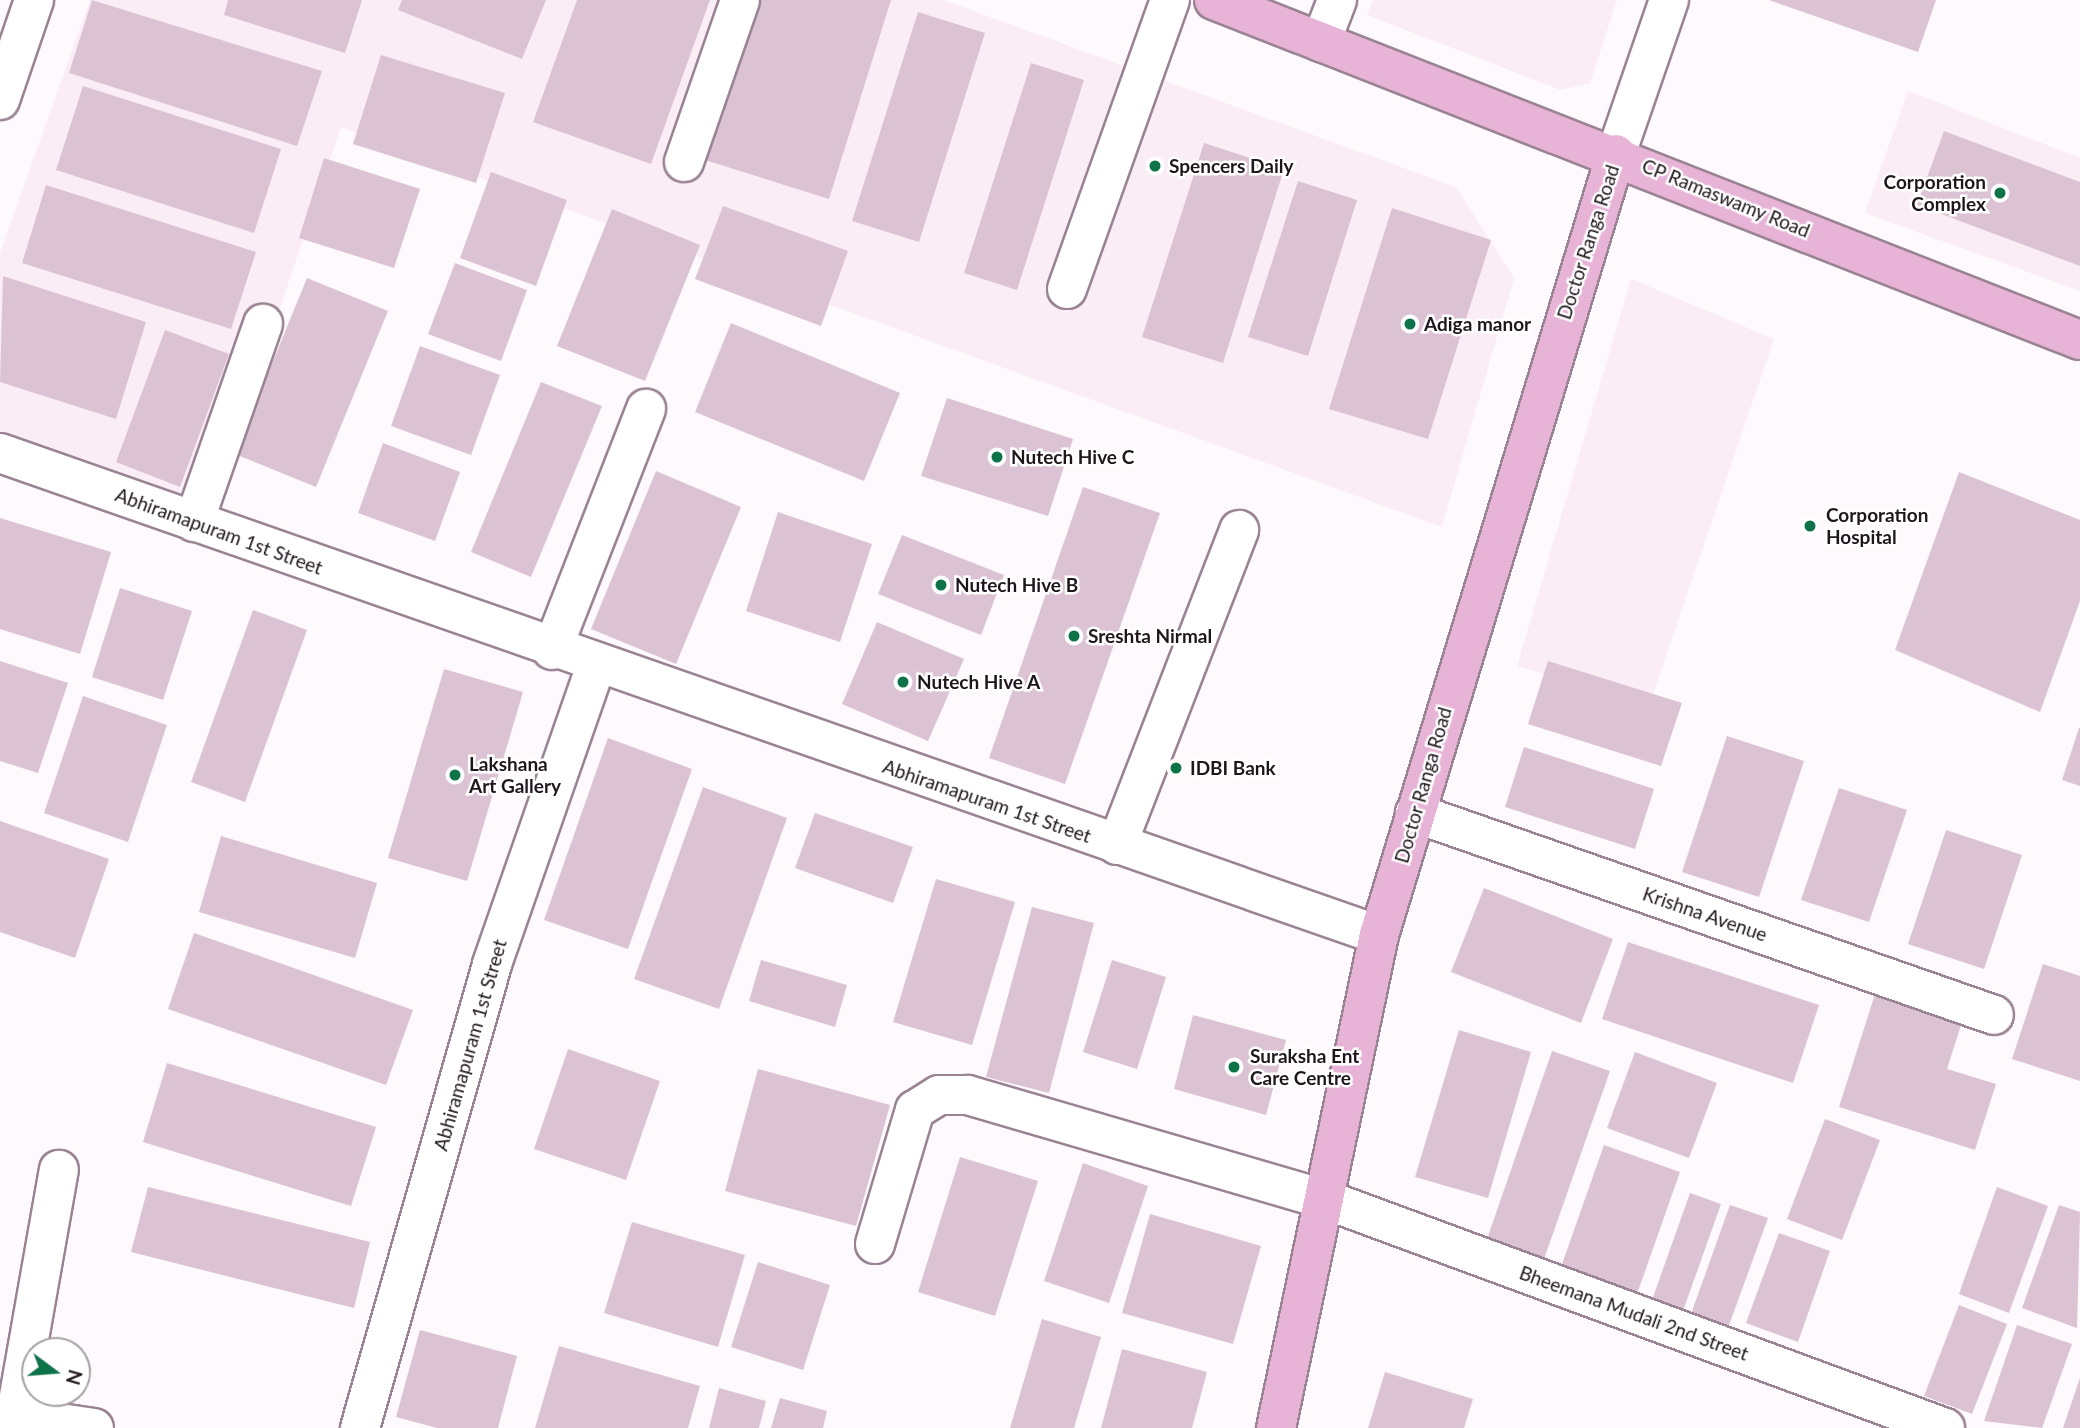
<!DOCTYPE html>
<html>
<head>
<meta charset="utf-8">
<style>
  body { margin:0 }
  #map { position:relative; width:2080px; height:1428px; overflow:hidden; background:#fef9fc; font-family:Lato,sans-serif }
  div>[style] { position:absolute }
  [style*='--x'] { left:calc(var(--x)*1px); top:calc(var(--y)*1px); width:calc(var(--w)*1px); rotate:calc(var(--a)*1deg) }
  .built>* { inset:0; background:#fbedf6 }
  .building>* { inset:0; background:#dcc3d3 }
  .roads { filter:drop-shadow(2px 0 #9a8392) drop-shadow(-2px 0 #9a8392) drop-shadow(0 2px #9a8392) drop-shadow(0 -2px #9a8392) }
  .minor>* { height:38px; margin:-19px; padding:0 19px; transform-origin:19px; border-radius:19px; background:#fff }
  .major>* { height:38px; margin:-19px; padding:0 19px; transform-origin:19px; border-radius:19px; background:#e7b4d7 }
  .dots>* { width:19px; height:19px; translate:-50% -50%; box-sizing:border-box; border:4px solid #fff; border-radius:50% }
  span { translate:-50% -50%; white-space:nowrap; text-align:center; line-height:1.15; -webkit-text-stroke:5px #fff; paint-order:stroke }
  .poi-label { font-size:19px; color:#1f161c; font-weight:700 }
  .left { translate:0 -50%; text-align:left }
  .right { translate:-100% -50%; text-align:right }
  .street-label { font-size:19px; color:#1f161c }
  .north { position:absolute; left:21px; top:1337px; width:70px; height:70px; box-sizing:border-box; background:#fff; border:2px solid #a5a2a4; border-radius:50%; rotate:106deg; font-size:19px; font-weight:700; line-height:28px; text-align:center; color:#1f161c }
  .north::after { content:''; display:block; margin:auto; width:24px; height:32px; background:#0f734a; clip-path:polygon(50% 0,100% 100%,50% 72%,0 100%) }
</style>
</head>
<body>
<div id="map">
  <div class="built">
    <div style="clip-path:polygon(90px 0,943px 0,1456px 187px,1514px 278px,1442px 527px,341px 127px,211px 512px,0 431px,0 253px)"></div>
    <div style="clip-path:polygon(1373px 0,1617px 0,1590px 83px,1561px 90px,1367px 15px)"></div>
    <div style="clip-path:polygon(1908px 91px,2080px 158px,2080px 291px,1865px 213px)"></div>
    <div style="clip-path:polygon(1631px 279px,1774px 339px,1649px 706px,1517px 666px)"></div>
  </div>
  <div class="building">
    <div style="clip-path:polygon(92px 0,322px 71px,297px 146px,69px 73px)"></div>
    <div style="clip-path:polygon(228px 0,362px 0,345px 53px,224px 15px)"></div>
    <div style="clip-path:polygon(402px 0,546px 0,522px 59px,398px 10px)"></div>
    <div style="clip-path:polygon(577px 0,710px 0,651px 164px,533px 122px)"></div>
    <div style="clip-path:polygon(753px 0,891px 0,829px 199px,702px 159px)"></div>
    <div style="clip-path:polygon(1769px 0,1936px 0,1918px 52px)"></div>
    <div style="clip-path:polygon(918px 12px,985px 33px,919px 242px,852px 221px)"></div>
    <div style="clip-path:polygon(381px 55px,505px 93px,476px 183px,353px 144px)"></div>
    <div style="clip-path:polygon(1031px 63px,1084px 80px,1017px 290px,964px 273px)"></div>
    <div style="clip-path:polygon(83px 86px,281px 149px,254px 233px,56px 170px)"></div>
    <div style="clip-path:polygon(1944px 131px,2080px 182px,2080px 266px,1917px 205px)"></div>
    <div style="clip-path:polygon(1204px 143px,1284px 169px,1223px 363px,1142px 337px)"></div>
    <div style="clip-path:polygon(324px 158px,420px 189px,394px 268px,299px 238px)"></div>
    <div style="clip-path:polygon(491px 172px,567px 200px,536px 286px,460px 258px)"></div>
    <div style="clip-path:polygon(1298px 181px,1357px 200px,1308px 356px,1248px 337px)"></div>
    <div style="clip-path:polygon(46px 185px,256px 252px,231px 329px,22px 263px)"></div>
    <div style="clip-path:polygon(723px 206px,848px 251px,821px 326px,695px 279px)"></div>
    <div style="clip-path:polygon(1392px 208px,1491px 240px,1428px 439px,1329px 409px)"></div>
    <div style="clip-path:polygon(612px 209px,700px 245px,645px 381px,557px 346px)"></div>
    <div style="clip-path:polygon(455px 263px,527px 290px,501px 361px,428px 334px)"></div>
    <div style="clip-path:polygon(3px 276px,146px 322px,116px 419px,0 382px)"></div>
    <div style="clip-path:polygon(307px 278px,388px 311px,316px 487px,235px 454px)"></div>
    <div style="clip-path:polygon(731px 323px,900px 393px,864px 481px,695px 412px)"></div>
    <div style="clip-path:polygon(165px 330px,229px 354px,180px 487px,116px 462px)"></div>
    <div style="clip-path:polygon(420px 346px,500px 375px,471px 455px,391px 426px)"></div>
    <div style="clip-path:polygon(541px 382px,602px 406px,531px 577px,471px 552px)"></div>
    <div style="clip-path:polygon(947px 398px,1073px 439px,1048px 516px,921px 476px)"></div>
    <div style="clip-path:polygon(383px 443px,460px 472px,435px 541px,358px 513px)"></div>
    <div style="clip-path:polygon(656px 471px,741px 507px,676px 664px,591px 629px)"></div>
    <div style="clip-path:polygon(1959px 472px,2080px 520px,2080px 601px,2040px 712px,1895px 650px)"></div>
    <div style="clip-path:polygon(1083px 487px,1160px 513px,1065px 784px,989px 758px)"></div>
    <div style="clip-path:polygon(778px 512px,872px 544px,840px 642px,746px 611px)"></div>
    <div style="clip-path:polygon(0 518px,111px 552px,80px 654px,0 629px)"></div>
    <div style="clip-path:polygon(902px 535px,1004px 575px,981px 635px,878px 594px)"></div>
    <div style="clip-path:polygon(120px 588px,192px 611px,163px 700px,92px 677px)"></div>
    <div style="clip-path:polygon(253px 610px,307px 630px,245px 802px,191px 782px)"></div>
    <div style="clip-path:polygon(877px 622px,964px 659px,928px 741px,842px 704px)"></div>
    <div style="clip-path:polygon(0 661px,68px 683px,38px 773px,0 761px)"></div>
    <div style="clip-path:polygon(1548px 661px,1682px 703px,1661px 766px,1528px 724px)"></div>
    <div style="clip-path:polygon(444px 669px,523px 692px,467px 881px,388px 858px)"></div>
    <div style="clip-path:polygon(83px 696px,167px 725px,128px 842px,44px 813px)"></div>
    <div style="clip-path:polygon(2079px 728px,2080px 728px,2080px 786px,2062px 780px)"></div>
    <div style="clip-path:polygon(1727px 736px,1804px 761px,1759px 897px,1682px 872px)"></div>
    <div style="clip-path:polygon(608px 738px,692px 769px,628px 949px,544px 920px)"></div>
    <div style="clip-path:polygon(1524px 747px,1654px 789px,1635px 849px,1505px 807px)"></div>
    <div style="clip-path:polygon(703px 787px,787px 818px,719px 1009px,634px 979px)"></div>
    <div style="clip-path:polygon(1839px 788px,1907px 810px,1869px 922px,1801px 900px)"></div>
    <div style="clip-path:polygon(815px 813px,913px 847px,893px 903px,795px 868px)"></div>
    <div style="clip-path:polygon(0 821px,109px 859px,75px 958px,0 932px)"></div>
    <div style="clip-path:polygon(1946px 830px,2022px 855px,1984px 969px,1908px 944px)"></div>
    <div style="clip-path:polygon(221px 836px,377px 883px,355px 958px,199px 912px)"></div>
    <div style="clip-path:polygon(936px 879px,1015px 902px,972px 1045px,893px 1022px)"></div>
    <div style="clip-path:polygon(1484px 888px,1613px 939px,1581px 1023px,1451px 972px)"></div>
    <div style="clip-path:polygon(1032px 907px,1094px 923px,1049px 1093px,986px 1077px)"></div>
    <div style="clip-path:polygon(194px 933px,413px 1010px,386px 1085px,168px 1009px)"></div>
    <div style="clip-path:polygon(1628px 942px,1819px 1005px,1793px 1083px,1602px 1019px)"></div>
    <div style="clip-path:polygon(761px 960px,847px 985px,835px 1027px,749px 1001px)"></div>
    <div style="clip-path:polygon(1112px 960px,1166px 977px,1137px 1069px,1083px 1052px)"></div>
    <div style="clip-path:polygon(2043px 964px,2080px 976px,2080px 1081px,2012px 1059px)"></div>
    <div style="clip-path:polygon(1875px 994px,1962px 1022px,1947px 1069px,1996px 1084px,1975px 1150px,1839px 1107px)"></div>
    <div style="clip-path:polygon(1193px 1015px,1286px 1040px,1266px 1115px,1174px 1089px)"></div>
    <div style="clip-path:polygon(1459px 1030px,1531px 1052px,1488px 1198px,1415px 1177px)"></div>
    <div style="clip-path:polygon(568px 1049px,660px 1081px,626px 1180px,534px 1149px)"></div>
    <div style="clip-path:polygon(1552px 1051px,1610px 1071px,1543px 1262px,1486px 1242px)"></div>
    <div style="clip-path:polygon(1635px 1052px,1717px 1083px,1689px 1158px,1607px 1128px)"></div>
    <div style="clip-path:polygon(167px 1063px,376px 1127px,351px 1206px,143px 1142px)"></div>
    <div style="clip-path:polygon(758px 1069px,890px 1105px,856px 1226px,725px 1191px)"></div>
    <div style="clip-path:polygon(1825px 1119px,1880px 1140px,1842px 1240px,1787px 1219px)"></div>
    <div style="clip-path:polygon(1604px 1145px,1680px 1172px,1637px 1294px,1561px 1267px)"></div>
    <div style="clip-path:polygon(960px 1157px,1038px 1181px,995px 1316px,918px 1292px)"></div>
    <div style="clip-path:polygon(1083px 1163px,1148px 1186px,1109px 1303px,1044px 1281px)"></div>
    <div style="clip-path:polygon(148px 1187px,370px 1242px,354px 1308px,131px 1252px)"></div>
    <div style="clip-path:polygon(1997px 1187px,2048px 1206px,2009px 1313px,1959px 1294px)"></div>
    <div style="clip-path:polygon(1690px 1193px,1721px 1204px,1683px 1311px,1652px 1300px)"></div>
    <div style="clip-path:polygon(1730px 1205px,1768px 1218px,1728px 1328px,1691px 1314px)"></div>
    <div style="clip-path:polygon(2059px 1205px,2080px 1212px,2077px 1328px,2022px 1308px)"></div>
    <div style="clip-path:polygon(1150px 1214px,1261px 1246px,1233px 1344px,1122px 1313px)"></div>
    <div style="clip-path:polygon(632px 1222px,745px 1255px,718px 1347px,604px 1313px)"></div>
    <div style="clip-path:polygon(1779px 1233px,1830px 1251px,1798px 1342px,1746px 1323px)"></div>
    <div style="clip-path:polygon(758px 1262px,830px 1285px,803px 1370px,731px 1347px)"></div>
    <div style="clip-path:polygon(1959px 1305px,2007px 1324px,1972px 1414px,1924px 1396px)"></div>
    <div style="clip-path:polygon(1042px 1319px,1101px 1337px,1074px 1428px,1010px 1428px)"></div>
    <div style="clip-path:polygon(2017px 1325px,2072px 1344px,2042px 1428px,1984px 1421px)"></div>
    <div style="clip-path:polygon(420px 1330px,517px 1356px,498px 1428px,437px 1428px,396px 1417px)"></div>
    <div style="clip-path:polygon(559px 1346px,700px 1386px,688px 1428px,535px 1428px)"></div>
    <div style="clip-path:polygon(1122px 1349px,1207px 1372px,1192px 1428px,1101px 1428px)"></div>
    <div style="clip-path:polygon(1385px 1372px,1473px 1399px,1464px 1428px,1368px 1428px)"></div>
    <div style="clip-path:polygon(2080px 1378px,2080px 1428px,2063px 1428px)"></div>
    <div style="clip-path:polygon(719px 1388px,766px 1401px,759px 1428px,709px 1428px)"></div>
    <div style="clip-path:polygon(780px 1398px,827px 1411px,823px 1428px,771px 1428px)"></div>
  </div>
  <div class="roads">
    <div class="minor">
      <div style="--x:1321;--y:42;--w:45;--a:-69.1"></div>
      <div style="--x:0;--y:100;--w:106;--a:-71.2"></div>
      <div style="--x:1616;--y:154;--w:163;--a:-71"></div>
      <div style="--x:684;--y:162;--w:171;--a:-70.9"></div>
      <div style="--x:1067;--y:289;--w:307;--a:-70.4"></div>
      <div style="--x:0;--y:453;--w:1461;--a:19.27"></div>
      <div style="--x:194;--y:522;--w:210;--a:-70.8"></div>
      <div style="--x:552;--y:650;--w:259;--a:-68.7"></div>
      <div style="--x:1415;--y:813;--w:613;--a:19.23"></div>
      <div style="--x:1117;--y:845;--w:338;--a:-68.8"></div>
      <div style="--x:875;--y:1244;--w:140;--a:-73.4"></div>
      <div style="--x:915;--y:1110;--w:28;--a:-32"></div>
      <div style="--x:939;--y:1095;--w:29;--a:0"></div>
      <div style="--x:968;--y:1095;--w:371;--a:16.3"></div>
      <div style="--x:1324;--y:1199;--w:662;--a:20.24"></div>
      <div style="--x:16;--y:1413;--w:247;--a:-80"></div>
      <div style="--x:0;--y:1414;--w:95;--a:8.5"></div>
      <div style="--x:360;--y:1428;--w:482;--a:-74.1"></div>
      <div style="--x:492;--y:964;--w:316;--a:-70.8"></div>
    </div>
    <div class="major">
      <div style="--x:1214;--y:0;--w:930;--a:21.44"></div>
      <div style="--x:1276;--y:1428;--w:504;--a:-78.2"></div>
      <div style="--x:1379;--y:935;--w:816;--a:-73.12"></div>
    </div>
  </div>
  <div class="dots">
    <div style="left:1155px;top:166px;background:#0f734a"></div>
    <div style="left:2000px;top:193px;background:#0f734a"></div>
    <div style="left:1410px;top:324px;background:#0f734a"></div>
    <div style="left:997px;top:457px;background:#0f734a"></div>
    <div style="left:1810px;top:526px;background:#0f734a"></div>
    <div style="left:941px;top:585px;background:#0f734a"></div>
    <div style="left:1074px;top:636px;background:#0f734a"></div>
    <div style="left:903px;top:682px;background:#0f734a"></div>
    <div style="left:1176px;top:768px;background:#0f734a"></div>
    <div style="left:455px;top:775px;background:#0f734a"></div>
    <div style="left:1234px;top:1067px;background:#0f734a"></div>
  </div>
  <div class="poi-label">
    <span class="left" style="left:1169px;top:166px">Spencers Daily</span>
    <span class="right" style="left:1986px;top:193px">Corporation<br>Complex</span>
    <span class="left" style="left:1424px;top:324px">Adiga manor</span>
    <span class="left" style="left:1011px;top:457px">Nutech Hive C</span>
    <span class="left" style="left:1826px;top:526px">Corporation<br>Hospital</span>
    <span class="left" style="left:955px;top:585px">Nutech Hive B</span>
    <span class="left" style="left:1088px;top:636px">Sreshta Nirmal</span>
    <span class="left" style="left:917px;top:682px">Nutech Hive A</span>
    <span class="left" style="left:469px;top:775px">Lakshana<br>Art Gallery</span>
    <span class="left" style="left:1190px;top:768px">IDBI Bank</span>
    <span class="left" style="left:1250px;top:1067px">Suraksha Ent<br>Care Centre</span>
  </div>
  <div class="street-label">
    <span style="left:1726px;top:198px;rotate:22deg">CP Ramaswamy Road</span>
    <span style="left:1588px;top:242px;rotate:-72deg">Doctor Ranga Road</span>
    <span style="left:219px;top:531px;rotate:20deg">Abhiramapuram 1st Street</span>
    <span style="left:1423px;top:785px;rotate:-74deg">Doctor Ranga Road</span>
    <span style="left:987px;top:801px;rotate:19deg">Abhiramapuram 1st Street</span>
    <span style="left:1705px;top:914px;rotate:19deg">Krishna Avenue</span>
    <span style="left:470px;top:1045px;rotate:-74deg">Abhiramapuram 1st Street</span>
    <span style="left:1634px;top:1313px;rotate:20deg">Bheemana Mudali 2nd Street</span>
  </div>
  <div class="north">N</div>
</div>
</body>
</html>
